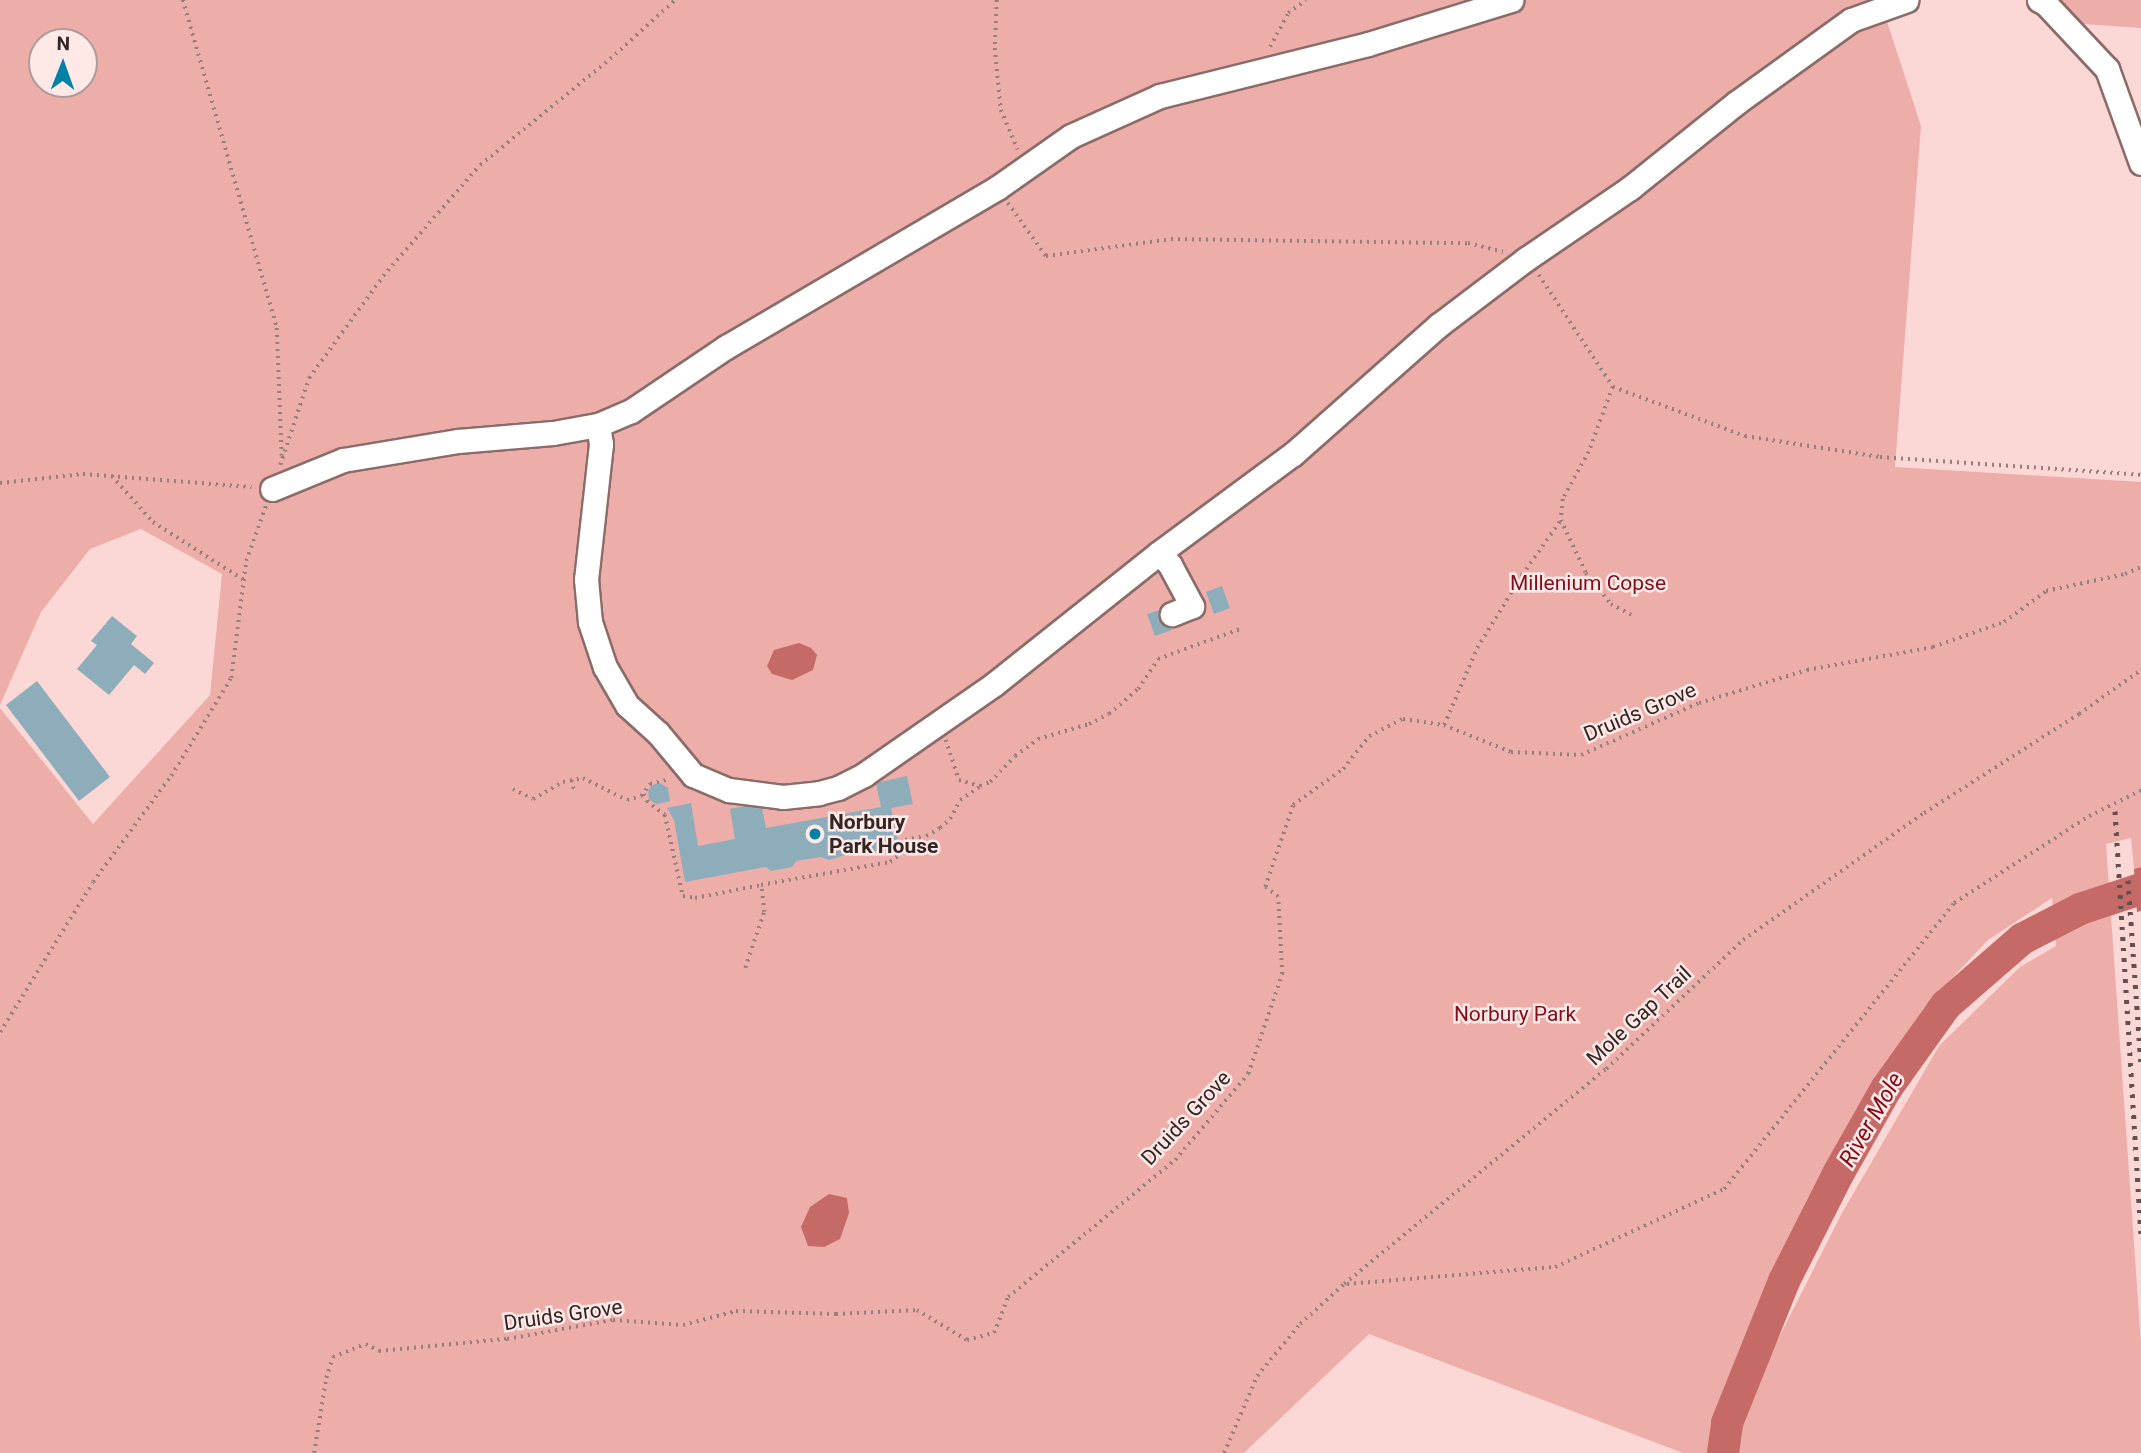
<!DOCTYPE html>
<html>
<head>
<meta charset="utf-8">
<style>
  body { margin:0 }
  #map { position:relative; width:2141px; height:1453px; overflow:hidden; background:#fbd8d5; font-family:Roboto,sans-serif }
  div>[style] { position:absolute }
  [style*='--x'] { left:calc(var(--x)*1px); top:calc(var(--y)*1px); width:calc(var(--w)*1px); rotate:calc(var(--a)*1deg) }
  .green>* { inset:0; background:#edaeaa }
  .water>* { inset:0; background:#c66a67 }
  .river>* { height:32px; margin:-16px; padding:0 16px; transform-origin:16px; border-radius:16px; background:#c66a67 }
  .building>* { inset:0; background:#8dadbb }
  .path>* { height:3.5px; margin-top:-1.75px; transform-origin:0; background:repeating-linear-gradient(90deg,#967e7c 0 2px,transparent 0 7px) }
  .roads { filter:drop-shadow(2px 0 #8b6c69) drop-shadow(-2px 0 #8b6c69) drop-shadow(0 2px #8b6c69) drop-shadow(0 -2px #8b6c69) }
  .minor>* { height:23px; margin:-11.5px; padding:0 11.5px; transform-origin:11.5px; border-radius:11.5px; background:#fff }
  .rail>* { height:5px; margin-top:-2.5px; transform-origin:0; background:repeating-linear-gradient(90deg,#63514f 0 3.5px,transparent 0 10.5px) }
  .path-bridge>* { height:3.5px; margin-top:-1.75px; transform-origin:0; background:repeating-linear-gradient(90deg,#967e7c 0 2px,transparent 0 7px) }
  .dots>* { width:19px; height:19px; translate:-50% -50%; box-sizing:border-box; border:4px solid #ffe9e7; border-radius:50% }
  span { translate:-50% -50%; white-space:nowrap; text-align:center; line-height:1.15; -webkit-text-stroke:5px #ffe9e7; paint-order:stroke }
  .park-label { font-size:21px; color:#820d1b }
  .street-label { font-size:21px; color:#322524 }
  .poi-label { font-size:21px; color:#322524; font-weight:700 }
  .left { translate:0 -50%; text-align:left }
  .water-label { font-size:23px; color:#810c1a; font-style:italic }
  .north { position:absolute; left:28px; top:28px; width:70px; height:70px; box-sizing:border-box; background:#ffe9e7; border:2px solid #ad9b99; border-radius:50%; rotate:1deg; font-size:19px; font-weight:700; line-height:28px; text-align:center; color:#322524 }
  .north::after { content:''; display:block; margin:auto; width:24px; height:32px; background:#0281a6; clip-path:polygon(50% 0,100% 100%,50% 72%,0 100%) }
</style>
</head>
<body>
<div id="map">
  <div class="green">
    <div style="clip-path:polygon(evenodd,0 0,1880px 0,1921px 126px,1895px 467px,2141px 482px,2141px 867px,2134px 869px,2131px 838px,2106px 844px,2141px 1343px,2141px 1453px,1739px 1453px,1737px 1436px,1773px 1349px,1842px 1213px,1939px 1046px,2020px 967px,2056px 946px,2052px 898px,1988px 940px,1923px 1009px,1856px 1115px,1784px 1258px,1729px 1390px,1713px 1453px,1683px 1453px,1369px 1334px,1244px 1453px,0 1453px,0 708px,93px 824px,210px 695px,222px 574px,141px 529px,90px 549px,41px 612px,0 705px,0 0,42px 42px,84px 42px,84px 84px,42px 84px,42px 42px)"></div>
    <div style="clip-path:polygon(2052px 0,2141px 0,2141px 28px,2083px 24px)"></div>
  </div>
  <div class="water">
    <div style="clip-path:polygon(799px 643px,811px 648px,817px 655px,813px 670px,792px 680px,772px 674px,767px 666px,774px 650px)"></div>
    <div style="clip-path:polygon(2141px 867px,2141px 911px,2137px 912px,2134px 869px)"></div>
    <div style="clip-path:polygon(829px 1194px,847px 1198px,849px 1213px,840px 1239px,824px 1247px,808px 1246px,801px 1227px,810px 1207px)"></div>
  </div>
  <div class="river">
    <div style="--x:1723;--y:1453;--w:30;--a:-82"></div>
    <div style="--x:1727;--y:1423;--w:153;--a:-68.1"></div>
    <div style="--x:1784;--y:1281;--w:120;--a:-63.2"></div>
    <div style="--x:1838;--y:1174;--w:98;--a:-60.5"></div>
    <div style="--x:1886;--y:1089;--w:103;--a:-54.5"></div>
    <div style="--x:1946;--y:1005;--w:101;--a:-41"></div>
    <div style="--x:2022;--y:939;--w:65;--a:-27.3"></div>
    <div style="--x:2080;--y:909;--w:64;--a:-18.2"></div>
  </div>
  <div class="building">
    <div style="clip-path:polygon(1222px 586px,1230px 608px,1214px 614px,1206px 592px)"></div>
    <div style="clip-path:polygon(1159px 610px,1159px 620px,1172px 630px,1155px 636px,1147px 614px)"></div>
    <div style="clip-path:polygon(112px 616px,137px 636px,131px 644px,154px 663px,145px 674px,134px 665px,109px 695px,77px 669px,97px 645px,91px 641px)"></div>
    <div style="clip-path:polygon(37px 681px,110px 777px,79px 801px,6px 705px)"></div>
    <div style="clip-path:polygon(907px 776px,913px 804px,891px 808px,898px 842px,884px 845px,880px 851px,871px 852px,865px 849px,829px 860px,821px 857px,796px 861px,792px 867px,771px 871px,766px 867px,685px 882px,674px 820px,667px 808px,691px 803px,698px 846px,735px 839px,730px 809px,745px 806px,762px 808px,766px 828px,881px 807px,876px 783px)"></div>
    <div style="clip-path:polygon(660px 783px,668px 788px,670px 801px,656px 804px,649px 799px,648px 791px,652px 785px)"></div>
  </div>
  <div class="path">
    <div style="--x:183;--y:0;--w:341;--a:74"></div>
    <div style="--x:277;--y:328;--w:128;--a:87.8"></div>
    <div style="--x:997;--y:0;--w:48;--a:92.4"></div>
    <div style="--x:995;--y:48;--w:62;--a:84.5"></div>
    <div style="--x:1001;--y:110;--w:43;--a:67"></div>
    <div style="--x:1270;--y:47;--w:38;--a:-62"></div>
    <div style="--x:1288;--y:13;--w:22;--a:-36"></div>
    <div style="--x:1008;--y:203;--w:65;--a:54.4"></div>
    <div style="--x:1046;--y:256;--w:126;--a:-7.7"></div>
    <div style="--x:1171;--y:239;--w:297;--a:0.8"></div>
    <div style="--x:1468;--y:243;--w:36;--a:14"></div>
    <div style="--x:1539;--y:275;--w:134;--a:56.5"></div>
    <div style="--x:1613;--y:387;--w:141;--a:20.4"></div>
    <div style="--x:1745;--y:436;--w:137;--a:8.8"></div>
    <div style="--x:1880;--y:457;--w:262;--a:3.9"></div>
    <div style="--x:1613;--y:387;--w:69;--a:110.3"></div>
    <div style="--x:1589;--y:452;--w:54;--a:119"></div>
    <div style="--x:1563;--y:499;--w:21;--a:95"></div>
    <div style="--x:1561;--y:520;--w:59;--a:64.7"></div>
    <div style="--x:1586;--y:573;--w:40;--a:51"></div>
    <div style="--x:1611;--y:604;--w:24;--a:28"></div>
    <div style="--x:280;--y:465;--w:92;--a:-71.6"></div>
    <div style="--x:309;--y:378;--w:126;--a:-54"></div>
    <div style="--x:383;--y:276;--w:147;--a:-48.9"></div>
    <div style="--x:480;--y:165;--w:168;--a:-39.2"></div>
    <div style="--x:610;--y:59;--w:88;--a:-42.2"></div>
    <div style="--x:112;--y:476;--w:62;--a:48.3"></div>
    <div style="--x:153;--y:522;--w:108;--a:32.5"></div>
    <div style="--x:0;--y:483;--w:83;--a:-6.2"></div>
    <div style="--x:83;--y:474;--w:169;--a:4.4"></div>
    <div style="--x:1444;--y:725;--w:84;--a:-66.8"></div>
    <div style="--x:1477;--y:648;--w:86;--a:-58.3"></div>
    <div style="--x:1522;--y:575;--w:67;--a:-54.7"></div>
    <div style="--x:946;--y:740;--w:42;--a:72"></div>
    <div style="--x:959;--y:780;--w:22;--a:16"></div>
    <div style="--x:980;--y:786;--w:11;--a:-22"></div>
    <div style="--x:990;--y:782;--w:36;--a:-46"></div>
    <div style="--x:1015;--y:756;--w:29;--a:-36"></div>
    <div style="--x:1038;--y:739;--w:53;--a:-16.4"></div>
    <div style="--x:1089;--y:724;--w:22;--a:-27"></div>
    <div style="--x:1109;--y:714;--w:38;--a:-41"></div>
    <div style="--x:1138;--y:689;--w:36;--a:-56"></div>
    <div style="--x:1158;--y:659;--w:87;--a:-20.1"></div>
    <div style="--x:572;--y:780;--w:10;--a:79"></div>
    <div style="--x:513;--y:789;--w:22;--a:27"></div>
    <div style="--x:533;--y:799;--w:34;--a:-30"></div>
    <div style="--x:563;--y:782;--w:20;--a:-11"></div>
    <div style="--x:583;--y:778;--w:49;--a:26.6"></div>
    <div style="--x:627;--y:800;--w:15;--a:-16"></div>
    <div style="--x:641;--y:796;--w:15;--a:-53"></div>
    <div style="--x:650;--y:784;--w:21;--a:-14"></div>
    <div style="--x:2140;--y:791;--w:1;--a:0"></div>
    <div style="--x:644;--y:794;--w:8;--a:67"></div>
    <div style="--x:647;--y:801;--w:23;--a:38"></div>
    <div style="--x:665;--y:815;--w:83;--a:77.5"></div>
    <div style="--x:683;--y:896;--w:12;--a:9"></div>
    <div style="--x:695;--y:898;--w:67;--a:-11.1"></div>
    <div style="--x:745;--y:968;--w:59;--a:-71.3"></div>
    <div style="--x:764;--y:912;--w:27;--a:-96"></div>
    <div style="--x:761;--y:885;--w:131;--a:-10.1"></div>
    <div style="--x:890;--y:862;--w:18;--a:-38"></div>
    <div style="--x:904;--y:851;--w:11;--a:-85"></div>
    <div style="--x:905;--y:840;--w:21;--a:-11"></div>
    <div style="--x:926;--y:836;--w:16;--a:-30"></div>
    <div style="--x:940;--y:828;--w:13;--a:-42"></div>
    <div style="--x:950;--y:819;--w:21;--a:-62"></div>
    <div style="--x:960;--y:800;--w:23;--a:-34"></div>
    <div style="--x:0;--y:1032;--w:176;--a:-58.2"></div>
    <div style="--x:93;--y:882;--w:132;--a:-53.7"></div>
    <div style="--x:171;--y:776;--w:115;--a:-58.5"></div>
    <div style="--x:231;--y:678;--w:118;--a:-82.7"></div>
    <div style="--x:246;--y:561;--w:59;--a:-70.3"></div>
    <div style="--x:1347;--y:1284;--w:209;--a:-4.7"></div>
    <div style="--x:1555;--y:1267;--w:186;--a:-24.8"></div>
    <div style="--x:1724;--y:1189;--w:367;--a:-51.2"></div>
    <div style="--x:1954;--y:903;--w:161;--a:-32.8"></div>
    <div style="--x:314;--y:1453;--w:76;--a:-80.9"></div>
    <div style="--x:326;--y:1378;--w:22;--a:-72"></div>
    <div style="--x:333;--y:1357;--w:35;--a:-22"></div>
    <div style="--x:366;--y:1344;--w:15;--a:28"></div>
    <div style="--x:379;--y:1351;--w:129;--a:-5.4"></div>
    <div style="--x:507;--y:1339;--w:108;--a:-10.2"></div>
    <div style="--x:613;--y:1320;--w:70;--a:4.1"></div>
    <div style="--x:683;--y:1325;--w:55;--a:-14.8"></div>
    <div style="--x:736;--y:1311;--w:100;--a:1.7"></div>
    <div style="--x:836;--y:1314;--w:81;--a:-2.8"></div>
    <div style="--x:917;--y:1310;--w:58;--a:31"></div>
    <div style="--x:967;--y:1340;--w:28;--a:-15"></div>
    <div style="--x:994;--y:1333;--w:39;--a:-69"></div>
    <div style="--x:1008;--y:1297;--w:216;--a:-39.4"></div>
    <div style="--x:1175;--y:1160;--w:113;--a:-49.7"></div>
    <div style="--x:1248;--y:1074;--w:106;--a:-71.2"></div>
    <div style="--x:1282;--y:974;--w:77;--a:-93"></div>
    <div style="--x:1278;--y:897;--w:16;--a:-142"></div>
    <div style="--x:1265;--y:887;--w:87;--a:-71.1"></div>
    <div style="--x:1293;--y:805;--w:62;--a:-35.8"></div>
    <div style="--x:1343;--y:769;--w:42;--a:-51.8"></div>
    <div style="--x:1369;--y:736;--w:38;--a:-27"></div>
    <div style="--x:1403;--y:719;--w:41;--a:8.3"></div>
    <div style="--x:1444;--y:725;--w:72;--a:21.9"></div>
    <div style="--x:1511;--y:752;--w:70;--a:2.5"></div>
    <div style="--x:1581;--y:755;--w:129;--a:-23.8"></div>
    <div style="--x:1699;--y:703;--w:113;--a:-17"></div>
    <div style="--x:1807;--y:670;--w:128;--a:-10.3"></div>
    <div style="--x:1933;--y:647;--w:75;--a:-19.4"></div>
    <div style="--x:2004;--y:622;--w:52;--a:-36.4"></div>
    <div style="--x:2046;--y:591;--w:81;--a:-12.1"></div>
    <div style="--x:2125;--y:574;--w:17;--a:-24"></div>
    <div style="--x:1224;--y:1453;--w:84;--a:-66.8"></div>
    <div style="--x:1257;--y:1376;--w:67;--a:-50.4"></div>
    <div style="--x:1300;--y:1324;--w:59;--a:-42.3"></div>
    <div style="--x:1344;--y:1284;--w:339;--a:-39.4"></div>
    <div style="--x:1606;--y:1069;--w:188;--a:-43.3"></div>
    <div style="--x:1743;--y:940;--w:221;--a:-35.1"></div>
    <div style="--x:1924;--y:813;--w:184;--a:-32.6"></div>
    <div style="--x:2079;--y:714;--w:76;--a:-35.4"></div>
  </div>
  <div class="roads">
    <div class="minor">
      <div style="--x:2039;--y:0;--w:7;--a:27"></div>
      <div style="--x:2045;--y:3;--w:91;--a:46.8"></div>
      <div style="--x:2107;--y:69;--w:100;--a:70.1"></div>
      <div style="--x:598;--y:425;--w:19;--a:81"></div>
      <div style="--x:601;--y:444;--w:136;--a:96.3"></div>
      <div style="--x:586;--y:579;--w:43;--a:84.7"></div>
      <div style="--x:590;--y:622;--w:47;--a:71.6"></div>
      <div style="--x:605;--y:667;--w:44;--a:59.9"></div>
      <div style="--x:627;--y:705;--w:42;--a:42.1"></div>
      <div style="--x:658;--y:733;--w:55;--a:50.2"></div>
      <div style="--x:693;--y:775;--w:39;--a:23"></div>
      <div style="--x:729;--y:790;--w:54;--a:7.4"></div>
      <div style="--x:783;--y:797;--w:36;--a:-6"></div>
      <div style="--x:819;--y:793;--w:20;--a:-15"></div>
      <div style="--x:838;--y:788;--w:30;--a:-27"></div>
      <div style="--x:865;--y:774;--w:156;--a:-34.8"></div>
      <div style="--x:993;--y:685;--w:212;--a:-38.5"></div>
      <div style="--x:1159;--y:553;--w:16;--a:47"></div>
      <div style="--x:1170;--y:565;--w:47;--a:61.8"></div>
      <div style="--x:1192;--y:606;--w:22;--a:158"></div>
      <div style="--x:272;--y:489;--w:77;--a:-22.2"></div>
      <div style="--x:343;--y:460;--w:117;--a:-9.4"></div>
      <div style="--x:458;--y:441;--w:95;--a:-4.8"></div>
      <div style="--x:553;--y:433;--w:46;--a:-10.1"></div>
      <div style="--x:598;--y:425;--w:36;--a:-23"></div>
      <div style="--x:631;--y:411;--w:115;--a:-34"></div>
      <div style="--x:726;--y:347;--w:314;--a:-30.4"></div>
      <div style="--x:997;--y:188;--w:90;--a:-35.1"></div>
      <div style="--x:1071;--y:136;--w:98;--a:-24.2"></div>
      <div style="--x:1160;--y:96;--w:214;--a:-14"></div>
      <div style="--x:1368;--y:44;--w:150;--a:-17.1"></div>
      <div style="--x:1159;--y:553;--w:167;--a:-36.5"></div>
      <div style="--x:1293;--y:454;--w:195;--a:-41.5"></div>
      <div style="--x:1439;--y:325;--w:109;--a:-37.2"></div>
      <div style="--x:1526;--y:259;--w:126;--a:-34.3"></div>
      <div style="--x:1630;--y:188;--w:136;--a:-38.7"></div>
      <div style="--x:1736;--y:103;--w:142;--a:-35.8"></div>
      <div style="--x:1851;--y:20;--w:59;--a:-19.7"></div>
    </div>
  </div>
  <div class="rail">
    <div style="--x:2115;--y:811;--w:426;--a:86.5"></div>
    <div style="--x:2128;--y:880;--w:184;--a:86"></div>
  </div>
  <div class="path-bridge">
    <div style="--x:2089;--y:816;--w:57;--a:-26.1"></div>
  </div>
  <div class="dots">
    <div style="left:815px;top:834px;background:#0281a6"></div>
  </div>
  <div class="park-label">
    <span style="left:1588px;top:583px">Millenium Copse</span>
    <span style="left:1515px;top:1014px">Norbury Park</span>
  </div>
  <div class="street-label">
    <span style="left:1640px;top:712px;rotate:-23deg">Druids Grove</span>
    <span style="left:1639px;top:1016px;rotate:-43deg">Mole Gap Trail</span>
    <span style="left:1186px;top:1118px;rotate:-47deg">Druids Grove</span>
    <span style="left:563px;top:1315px;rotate:-8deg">Druids Grove</span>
  </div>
  <div class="poi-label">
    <span class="left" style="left:829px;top:834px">Norbury<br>Park House</span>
  </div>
  <div class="water-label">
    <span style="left:1872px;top:1120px;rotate:-60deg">River Mole</span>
  </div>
  <div class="north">N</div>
</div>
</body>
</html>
